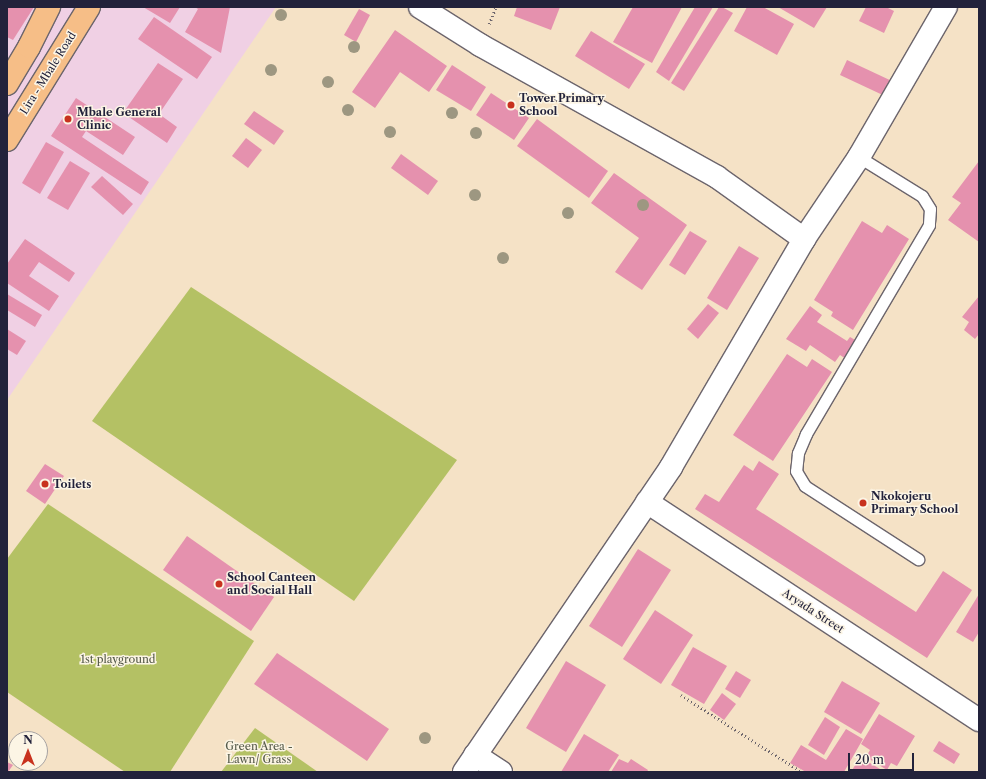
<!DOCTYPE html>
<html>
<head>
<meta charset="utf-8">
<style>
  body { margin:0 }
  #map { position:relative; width:986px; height:779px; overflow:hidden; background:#f5e2c6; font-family:"Libre Caslon Text",serif }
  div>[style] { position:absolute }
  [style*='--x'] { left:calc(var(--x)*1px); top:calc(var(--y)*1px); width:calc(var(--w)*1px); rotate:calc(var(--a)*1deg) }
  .built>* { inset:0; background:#f0d0e4 }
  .green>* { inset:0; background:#b4c164 }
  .building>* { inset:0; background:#e591ae }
  .path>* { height:2.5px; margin-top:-1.25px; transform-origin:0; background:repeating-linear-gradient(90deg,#6c656c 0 1px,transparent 0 4px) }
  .roads { filter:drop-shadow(1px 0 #6c656c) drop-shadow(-1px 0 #6c656c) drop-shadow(0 1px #6c656c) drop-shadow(0 -1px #6c656c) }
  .lane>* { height:11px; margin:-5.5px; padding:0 5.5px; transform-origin:5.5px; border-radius:5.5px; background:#fff }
  .street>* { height:22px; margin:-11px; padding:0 11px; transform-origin:11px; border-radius:11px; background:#fff }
  .primary>* { height:22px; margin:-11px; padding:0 11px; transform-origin:11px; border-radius:11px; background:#f6be87 }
  .trees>* { width:12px; height:12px; margin:-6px; border-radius:50%; background:#9d9781 }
  .dots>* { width:11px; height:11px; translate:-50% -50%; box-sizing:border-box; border:2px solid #fcf5e5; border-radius:50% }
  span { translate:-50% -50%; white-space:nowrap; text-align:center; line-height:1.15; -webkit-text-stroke:3px #fcf5e5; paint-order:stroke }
  .street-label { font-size:11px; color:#22223b }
  .poi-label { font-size:11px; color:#22223b; font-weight:700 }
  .left { translate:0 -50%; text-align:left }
  .park-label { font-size:11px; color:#555a49 }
  .frame { position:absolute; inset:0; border:8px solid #22223b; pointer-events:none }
  .north { position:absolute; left:8px; top:731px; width:40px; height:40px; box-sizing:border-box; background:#fcf5e5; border:1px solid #a5a1a1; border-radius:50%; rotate:0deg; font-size:11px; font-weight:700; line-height:16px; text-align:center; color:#22223b }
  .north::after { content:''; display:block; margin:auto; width:14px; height:18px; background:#c8321e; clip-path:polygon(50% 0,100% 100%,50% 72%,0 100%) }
  .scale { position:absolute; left:848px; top:753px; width:66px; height:18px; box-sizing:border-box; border:2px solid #22223b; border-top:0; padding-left:5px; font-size:12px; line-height:14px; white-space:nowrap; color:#22223b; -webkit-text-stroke:3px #fcf5e5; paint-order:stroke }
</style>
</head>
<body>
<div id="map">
  <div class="built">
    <div style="clip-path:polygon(7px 7px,276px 7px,7px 400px)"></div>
  </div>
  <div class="green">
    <div style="clip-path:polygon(191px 287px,457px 460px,354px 601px,92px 421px)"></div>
    <div style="clip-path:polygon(48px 504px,254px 641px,170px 772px,125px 772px,7px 692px,7px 559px)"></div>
    <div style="clip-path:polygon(255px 728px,318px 772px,221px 772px)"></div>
  </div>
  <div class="building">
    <div style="clip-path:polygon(7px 7px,34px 7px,13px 40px,7px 37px)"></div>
    <div style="clip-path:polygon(143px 7px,180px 7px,170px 23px)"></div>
    <div style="clip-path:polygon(195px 7px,230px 7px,221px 53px,185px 32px,198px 9px)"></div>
    <div style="clip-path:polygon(517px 7px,560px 7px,551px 30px,514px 16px)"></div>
    <div style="clip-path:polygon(633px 7px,682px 7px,652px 63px,613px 42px)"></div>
    <div style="clip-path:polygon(695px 7px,713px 7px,669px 81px,656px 72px)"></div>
    <div style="clip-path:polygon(719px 7px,722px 7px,733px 13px,684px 91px,671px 83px)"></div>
    <div style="clip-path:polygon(747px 7px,763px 7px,794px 24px,777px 55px,734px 31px)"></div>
    <div style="clip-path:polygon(778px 7px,827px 7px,814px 28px)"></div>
    <div style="clip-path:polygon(866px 7px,886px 7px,894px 11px,884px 33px,859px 21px)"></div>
    <div style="clip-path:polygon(359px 9px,370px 15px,356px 42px,344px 35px)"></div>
    <div style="clip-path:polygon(154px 17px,212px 57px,197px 79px,138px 39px)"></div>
    <div style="clip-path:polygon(395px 30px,447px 66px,429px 92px,400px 72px,375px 108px,352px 92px)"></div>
    <div style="clip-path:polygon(591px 31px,645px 64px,629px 89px,575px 56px)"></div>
    <div style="clip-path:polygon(847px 60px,894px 82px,887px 97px,840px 75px)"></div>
    <div style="clip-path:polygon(158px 63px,183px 79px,159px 114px,177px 127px,167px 143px,123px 113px)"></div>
    <div style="clip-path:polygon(452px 65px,486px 87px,471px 111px,436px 90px)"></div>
    <div style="clip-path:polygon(491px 93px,529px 118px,514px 140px,476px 115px)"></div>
    <div style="clip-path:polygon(76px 98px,135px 137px,123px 155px,86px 131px,82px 137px,149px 182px,141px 195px,51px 136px)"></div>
    <div style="clip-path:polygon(254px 111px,284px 131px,274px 145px,244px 124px)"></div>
    <div style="clip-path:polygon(537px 119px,608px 171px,589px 198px,517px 146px)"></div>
    <div style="clip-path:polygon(246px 138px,262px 150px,248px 168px,232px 156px)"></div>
    <div style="clip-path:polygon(46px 142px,64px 152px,40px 194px,22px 183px)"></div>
    <div style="clip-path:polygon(401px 154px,438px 181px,428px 195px,391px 168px)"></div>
    <div style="clip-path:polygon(70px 161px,90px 173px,68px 210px,47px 198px)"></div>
    <div style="clip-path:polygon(979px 161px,979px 242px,948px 220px,961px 203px,952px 197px)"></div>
    <div style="clip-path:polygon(614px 173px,687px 225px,642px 290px,615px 272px,639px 238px,591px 203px)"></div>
    <div style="clip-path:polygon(102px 176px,133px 204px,123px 215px,91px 187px)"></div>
    <div style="clip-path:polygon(862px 221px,882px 233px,887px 225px,909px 239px,853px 330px,831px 316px,833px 312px,814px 300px)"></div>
    <div style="clip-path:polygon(690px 231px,707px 241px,685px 275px,669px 265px)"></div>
    <div style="clip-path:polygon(25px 239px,75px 273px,69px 282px,39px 262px,29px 276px,59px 296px,49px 311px,7px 283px,7px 264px)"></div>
    <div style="clip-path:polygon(739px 246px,759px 258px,727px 310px,707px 298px)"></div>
    <div style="clip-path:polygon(7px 294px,42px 315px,35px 327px,7px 310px)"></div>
    <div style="clip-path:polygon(979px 296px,979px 334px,975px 339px,964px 330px,969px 322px,962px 317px)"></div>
    <div style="clip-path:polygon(708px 304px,719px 313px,698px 339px,687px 329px)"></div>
    <div style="clip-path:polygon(810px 306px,822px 315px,817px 322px,847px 341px,850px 337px,857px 341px,846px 359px,840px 355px,835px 362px,810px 345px,806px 351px,786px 339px)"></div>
    <div style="clip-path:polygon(7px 329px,26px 341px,17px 355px,7px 349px)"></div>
    <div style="clip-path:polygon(787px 354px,807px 367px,812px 359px,832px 372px,773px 461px,733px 435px)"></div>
    <div style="clip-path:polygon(759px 461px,779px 474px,756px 509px,916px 612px,943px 571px,972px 590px,927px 658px,695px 509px,705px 494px,719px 502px,744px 465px,753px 471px)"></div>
    <div style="clip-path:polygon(45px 464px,64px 476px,45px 504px,26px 491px)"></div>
    <div style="clip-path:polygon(187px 536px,274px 597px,251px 631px,163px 570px)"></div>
    <div style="clip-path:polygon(638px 549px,671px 570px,622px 647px,589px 626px)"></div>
    <div style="clip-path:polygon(979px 594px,979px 632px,973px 642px,956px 632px)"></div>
    <div style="clip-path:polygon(655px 610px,693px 635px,661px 684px,623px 659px)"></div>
    <div style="clip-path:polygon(693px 647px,727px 666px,704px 704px,671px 685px)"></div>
    <div style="clip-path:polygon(277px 653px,389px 729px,367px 761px,254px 684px)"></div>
    <div style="clip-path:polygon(566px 661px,606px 685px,566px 752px,526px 728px)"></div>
    <div style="clip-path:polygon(736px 671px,751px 680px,740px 698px,725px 689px)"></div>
    <div style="clip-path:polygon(842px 681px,880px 703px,861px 734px,824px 712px)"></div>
    <div style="clip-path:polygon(722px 693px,736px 704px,724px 720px,710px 710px)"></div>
    <div style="clip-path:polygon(879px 714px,915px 736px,897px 766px,891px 763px,887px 770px,866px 757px,870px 750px,861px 744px)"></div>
    <div style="clip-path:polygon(825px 717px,840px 727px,824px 755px,808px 745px)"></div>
    <div style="clip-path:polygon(846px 729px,863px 739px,844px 772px,806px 772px,790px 763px,801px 745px,826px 760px)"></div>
    <div style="clip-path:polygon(584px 734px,619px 755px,608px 772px,561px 772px)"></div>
    <div style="clip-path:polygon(939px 741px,960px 754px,954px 764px,933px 751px)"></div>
    <div style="clip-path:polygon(860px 757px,885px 772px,851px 772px)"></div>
    <div style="clip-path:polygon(619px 759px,628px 763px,631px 759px,648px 770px,647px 772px,611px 772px)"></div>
    <div style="clip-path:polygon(7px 762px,13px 765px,8px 772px,7px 772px)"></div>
  </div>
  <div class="path">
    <div style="--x:489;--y:24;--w:18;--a:-68"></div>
    <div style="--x:681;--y:695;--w:143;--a:32.5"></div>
  </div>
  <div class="roads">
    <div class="lane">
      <div style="--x:859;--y:157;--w:74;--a:31.8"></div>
      <div style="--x:922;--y:196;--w:15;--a:58"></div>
      <div style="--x:930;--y:209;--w:16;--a:94"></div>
      <div style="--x:929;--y:225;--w:243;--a:120.5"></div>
      <div style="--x:806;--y:434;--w:21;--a:113"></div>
      <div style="--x:798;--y:453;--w:18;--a:96"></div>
      <div style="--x:796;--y:471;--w:17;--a:59"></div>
      <div style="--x:805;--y:486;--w:135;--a:32.9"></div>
    </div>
    <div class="street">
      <div style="--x:420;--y:7;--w:71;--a:32.3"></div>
      <div style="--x:480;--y:45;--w:271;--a:29.1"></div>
      <div style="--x:717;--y:177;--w:107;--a:35.5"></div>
      <div style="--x:647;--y:502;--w:397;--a:33.3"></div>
      <div style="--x:475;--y:755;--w:31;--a:33"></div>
      <div style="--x:464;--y:772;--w:369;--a:-55.8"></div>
      <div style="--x:671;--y:467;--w:264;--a:-59.7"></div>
      <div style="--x:804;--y:239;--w:99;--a:-56.1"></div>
      <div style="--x:859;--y:157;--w:173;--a:-59.9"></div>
    </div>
    <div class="primary">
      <div style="--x:7;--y:84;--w:43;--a:-59.3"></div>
      <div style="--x:29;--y:47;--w:45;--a:-63.4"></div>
      <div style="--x:7;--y:140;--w:156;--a:-58.3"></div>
    </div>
  </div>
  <div class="trees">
    <div style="left:281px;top:15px"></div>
    <div style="left:354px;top:47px"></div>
    <div style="left:271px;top:70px"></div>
    <div style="left:328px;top:82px"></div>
    <div style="left:348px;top:110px"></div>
    <div style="left:452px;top:113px"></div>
    <div style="left:390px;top:132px"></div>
    <div style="left:476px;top:133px"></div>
    <div style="left:475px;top:195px"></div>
    <div style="left:643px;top:205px"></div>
    <div style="left:568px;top:213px"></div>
    <div style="left:503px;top:258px"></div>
    <div style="left:425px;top:738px"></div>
  </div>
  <div class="dots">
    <div style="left:511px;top:105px;background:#c8321e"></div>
    <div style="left:68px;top:119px;background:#c8321e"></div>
    <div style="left:45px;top:484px;background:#c8321e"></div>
    <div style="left:863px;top:503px;background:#c8321e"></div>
    <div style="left:219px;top:584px;background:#c8321e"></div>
  </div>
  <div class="street-label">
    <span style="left:48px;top:73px;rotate:-58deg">Lira - Mbale Road</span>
    <span style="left:813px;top:611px;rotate:33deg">Aryada Street</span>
  </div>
  <div class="poi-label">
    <span class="left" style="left:519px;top:105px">Tower Primary<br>School</span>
    <span class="left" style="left:77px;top:119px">Mbale General<br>Clinic</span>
    <span class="left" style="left:53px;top:484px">Toilets</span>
    <span class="left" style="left:871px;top:503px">Nkokojeru<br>Primary School</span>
    <span class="left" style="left:227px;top:584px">School Canteen<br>and Social Hall</span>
  </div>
  <div class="park-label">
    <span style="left:118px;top:659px">1st playground</span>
    <span style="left:259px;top:753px">Green Area -<br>Lawn/ Grass</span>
  </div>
  <div class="frame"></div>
  <div class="north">N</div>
  <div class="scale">20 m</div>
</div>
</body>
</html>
